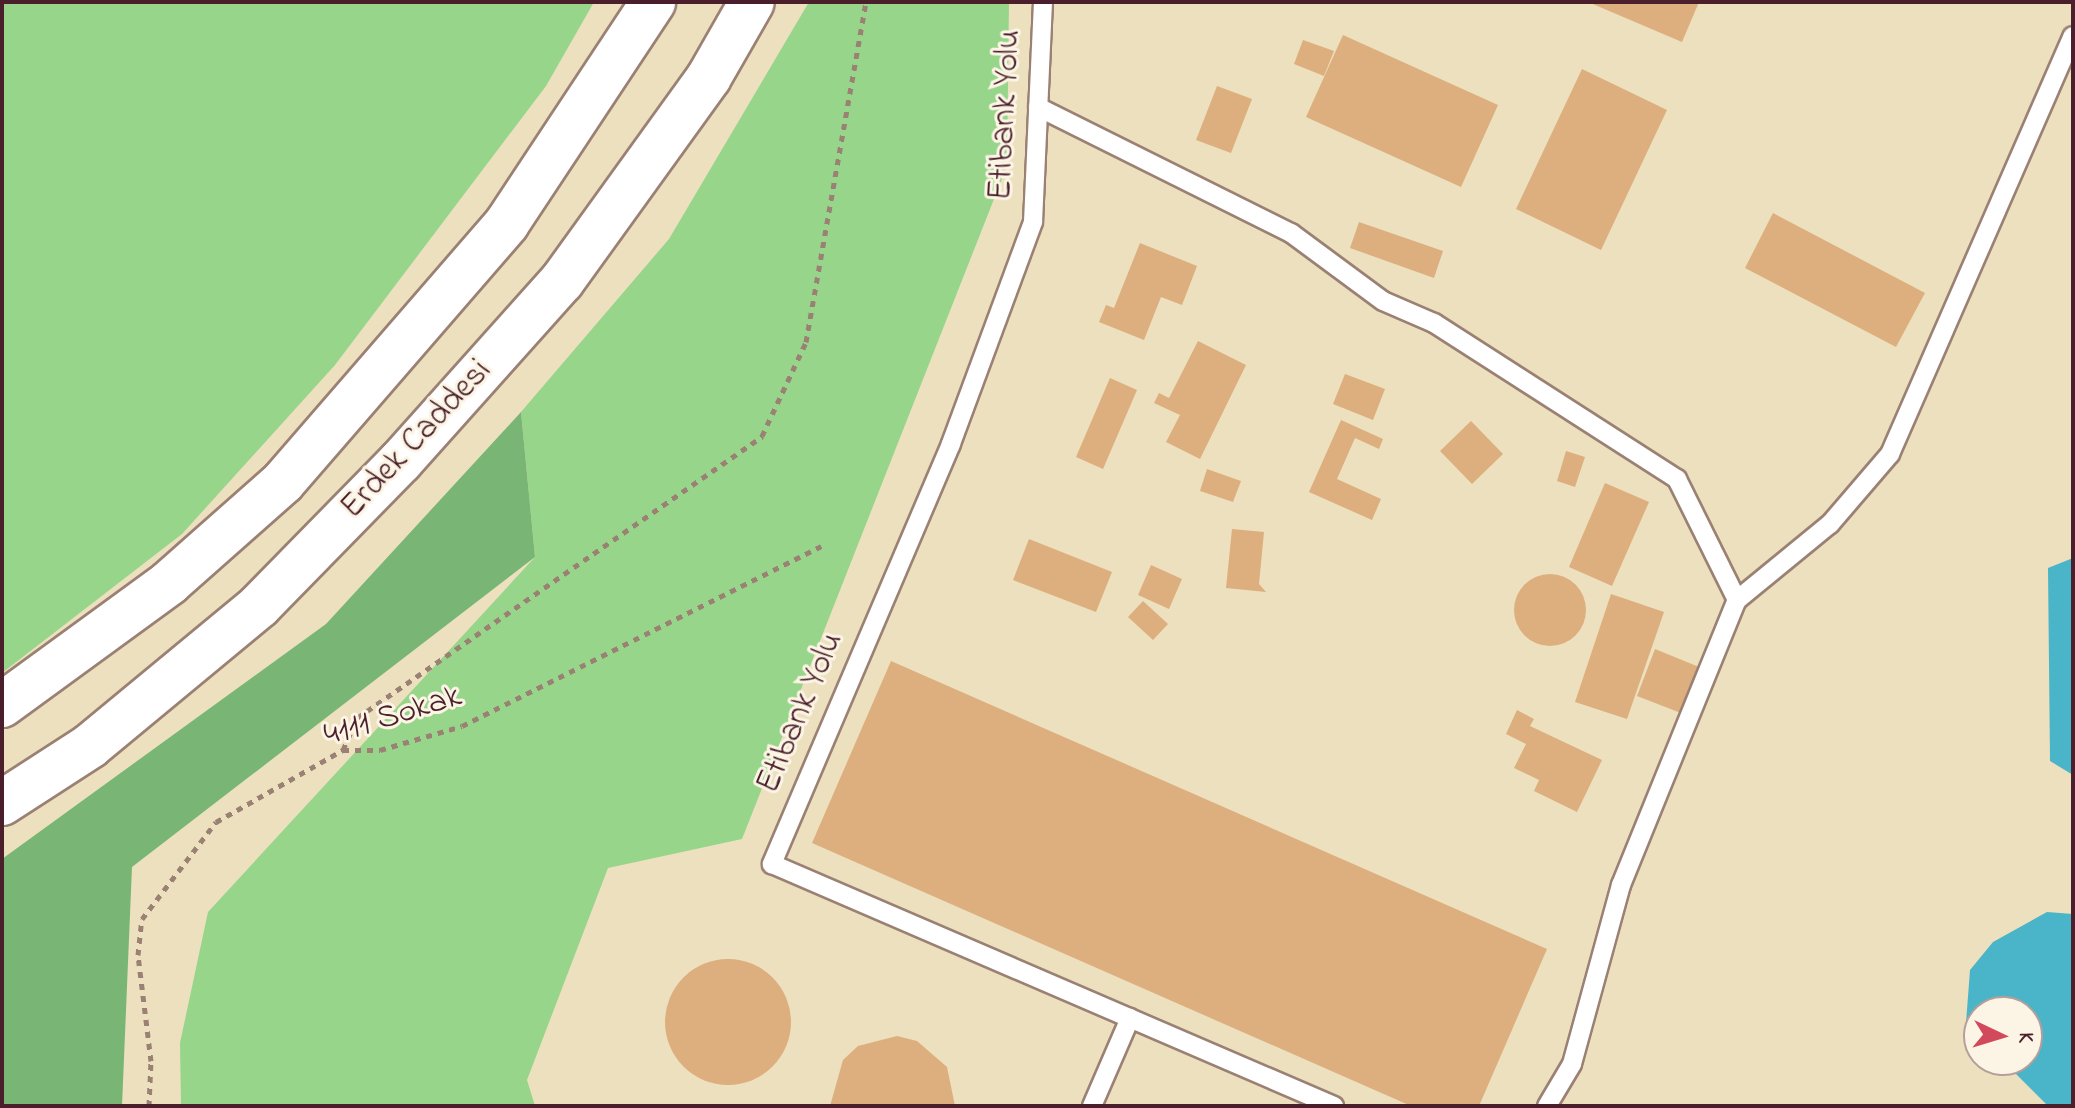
<!DOCTYPE html>
<html>
<head>
<meta charset="utf-8">
<style>
  body { margin:0 }
  #map { position:relative; width:2075px; height:1108px; overflow:hidden; background:#ece0be; font-family:"Indie Flower",sans-serif }
  div>[style] { position:absolute }
  [style*='--x'] { left:calc(var(--x)*1px); top:calc(var(--y)*1px); width:calc(var(--w)*1px); rotate:calc(var(--a)*1deg) }
  .green>* { inset:0; background:#97d58a }
  .forest>* { inset:0; background:#79b676 }
  .water>* { inset:0; background:#4ab4c8 }
  .building>* { inset:0; background:#ddaf7e }
  .round { border-radius:50% }
  .path>* { height:5px; margin-top:-2.5px; transform-origin:0; background:repeating-linear-gradient(90deg,#9b8074 0 6px,transparent 0 12px) }
  .roads { filter:drop-shadow(2px 0 #9b8074) drop-shadow(-2px 0 #9b8074) drop-shadow(0 2px #9b8074) drop-shadow(0 -2px #9b8074) }
  .service>* { height:18px; margin:-9px; padding:0 9px; transform-origin:9px; border-radius:9px; background:#fff }
  .primary>* { height:44px; margin:-22px; padding:0 22px; transform-origin:22px; border-radius:22px; background:#fff }
  span { translate:-50% -50%; white-space:nowrap; text-align:center; line-height:1.15; -webkit-text-stroke:6px #fcf5e5; paint-order:stroke }
  .street-label { font-size:34px; color:#4a1f2b }
  .frame { position:absolute; inset:0; border:4px solid #4a1f2b; pointer-events:none }
  .north { position:absolute; left:1963px; top:996px; width:80px; height:80px; box-sizing:border-box; background:#fcf5e5; border:2px solid #b59f9b; border-radius:50%; rotate:94deg; font-size:22px; font-weight:700; line-height:32px; text-align:center; color:#4a1f2b }
  .north::after { content:''; display:block; margin:auto; width:28px; height:36px; background:#d1495b; clip-path:polygon(50% 0,100% 100%,50% 72%,0 100%) }
</style>
</head>
<body>
<div id="map">
  <div class="green">
    <div style="clip-path:polygon(2px 2px,594px 2px,546px 86px,335px 365px,182px 534px,2px 673px)"></div>
    <div style="clip-path:polygon(809px 2px,1009px 2px,1007px 166px,742px 839px,608px 868px,527px 1080px,535px 1106px,181px 1106px,180px 1043px,208px 912px,535px 557px,521px 412px,669px 239px)"></div>
  </div>
  <div class="forest">
    <div style="clip-path:polygon(521px 412px,535px 557px,132px 867px,122px 1106px,2px 1106px,2px 859px,326px 624px)"></div>
  </div>
  <div class="water">
    <div style="clip-path:polygon(2073px 558px,2073px 775px,2050px 761px,2048px 568px)"></div>
    <div style="clip-path:polygon(2047px 912px,2073px 914px,2073px 1106px,2048px 1106px,2002px 1060px,2027px 1060px,2027px 1012px,1979px 1012px,1979px 1037px,1966px 1023px,1970px 970px,1993px 942px)"></div>
  </div>
  <div class="building">
    <div style="clip-path:polygon(1588px 2px,1699px 2px,1682px 42px)"></div>
    <div style="clip-path:polygon(1343px 35px,1498px 105px,1461px 187px,1306px 117px)"></div>
    <div style="clip-path:polygon(1303px 40px,1334px 51px,1324px 76px,1294px 64px)"></div>
    <div style="clip-path:polygon(1582px 69px,1667px 110px,1601px 250px,1516px 209px)"></div>
    <div style="clip-path:polygon(1217px 86px,1252px 99px,1231px 153px,1196px 140px)"></div>
    <div style="clip-path:polygon(1773px 213px,1925px 293px,1896px 347px,1745px 268px)"></div>
    <div style="clip-path:polygon(1359px 222px,1443px 251px,1434px 278px,1350px 248px)"></div>
    <div style="clip-path:polygon(1140px 243px,1197px 266px,1182px 305px,1161px 297px,1144px 340px,1099px 322px,1106px 305px,1114px 308px)"></div>
    <div style="clip-path:polygon(1198px 341px,1246px 365px,1200px 459px,1166px 442px,1180px 415px,1154px 403px,1159px 393px,1169px 398px)"></div>
    <div style="clip-path:polygon(1345px 374px,1385px 389px,1373px 420px,1333px 404px)"></div>
    <div style="clip-path:polygon(1110px 378px,1137px 390px,1103px 469px,1076px 457px)"></div>
    <div style="clip-path:polygon(1341px 420px,1383px 439px,1379px 449px,1355px 438px,1337px 479px,1381px 499px,1372px 520px,1309px 492px)"></div>
    <div style="clip-path:polygon(1471px 421px,1503px 454px,1472px 484px,1440px 451px)"></div>
    <div style="clip-path:polygon(1566px 451px,1585px 457px,1575px 487px,1557px 481px)"></div>
    <div style="clip-path:polygon(1207px 469px,1241px 481px,1233px 502px,1200px 491px)"></div>
    <div style="clip-path:polygon(1605px 483px,1649px 502px,1612px 586px,1569px 567px)"></div>
    <div style="clip-path:polygon(1232px 529px,1264px 532px,1259px 584px,1266px 592px,1226px 588px)"></div>
    <div style="clip-path:polygon(1029px 539px,1112px 572px,1096px 612px,1013px 580px)"></div>
    <div style="clip-path:polygon(1151px 565px,1182px 579px,1169px 609px,1138px 595px)"></div>
    <div class="round" style="left:1514px;top:574px;width:72px;height:72px"></div>
    <div style="clip-path:polygon(1611px 594px,1664px 612px,1627px 719px,1575px 702px)"></div>
    <div style="clip-path:polygon(1143px 601px,1168px 624px,1153px 640px,1128px 617px)"></div>
    <div style="clip-path:polygon(1655px 649px,1704px 669px,1686px 715px,1637px 696px)"></div>
    <div style="clip-path:polygon(891px 661px,1547px 949px,1479px 1106px,1411px 1106px,812px 843px)"></div>
    <div style="clip-path:polygon(1517px 710px,1534px 719px,1530px 726px,1602px 760px,1577px 812px,1534px 791px,1539px 780px,1514px 768px,1526px 744px,1506px 734px)"></div>
    <div class="round" style="left:665px;top:959px;width:126px;height:126px"></div>
    <div style="clip-path:polygon(897px 1036px,917px 1041px,947px 1067px,955px 1106px,830px 1106px,843px 1060px,858px 1046px)"></div>
  </div>
  <div class="path">
    <div style="--x:343;--y:750;--w:35;--a:-66"></div>
    <div style="--x:357;--y:718;--w:494;--a:-34.8"></div>
    <div style="--x:762;--y:436;--w:104;--a:-64.9"></div>
    <div style="--x:806;--y:342;--w:345;--a:-80"></div>
    <div style="--x:149;--y:1106;--w:45;--a:-87.5"></div>
    <div style="--x:151;--y:1061;--w:107;--a:-97"></div>
    <div style="--x:138;--y:955;--w:36;--a:-84"></div>
    <div style="--x:142;--y:919;--w:122;--a:-52.7"></div>
    <div style="--x:216;--y:822;--w:146;--a:-29.6"></div>
    <div style="--x:343;--y:750;--w:37;--a:0"></div>
    <div style="--x:380;--y:750;--w:85;--a:-16.3"></div>
    <div style="--x:462;--y:726;--w:402;--a:-26.6"></div>
  </div>
  <div class="roads">
    <div class="service">
      <div style="--x:1043;--y:2;--w:220;--a:92.6"></div>
      <div style="--x:1033;--y:222;--w:237;--a:110.3"></div>
      <div style="--x:951;--y:444;--w:457;--a:113.1"></div>
      <div style="--x:772;--y:864;--w:612;--a:23.3"></div>
      <div style="--x:1038;--y:107;--w:283;--a:26.5"></div>
      <div style="--x:1291;--y:233;--w:114;--a:36.5"></div>
      <div style="--x:1383;--y:301;--w:56;--a:23.3"></div>
      <div style="--x:1434;--y:323;--w:289;--a:32.7"></div>
      <div style="--x:1677;--y:479;--w:135;--a:63.6"></div>
      <div style="--x:1092;--y:1106;--w:96;--a:-66.6"></div>
      <div style="--x:1547;--y:1106;--w:49;--a:-59.2"></div>
      <div style="--x:1572;--y:1064;--w:186;--a:-74.7"></div>
      <div style="--x:1621;--y:885;--w:308;--a:-67.9"></div>
      <div style="--x:1737;--y:600;--w:120;--a:-39.3"></div>
      <div style="--x:1830;--y:524;--w:92;--a:-49.4"></div>
      <div style="--x:1890;--y:454;--w:456;--a:-66.4"></div>
    </div>
    <div class="primary">
      <div style="--x:2;--y:705;--w:207;--a:-36.1"></div>
      <div style="--x:169;--y:583;--w:152;--a:-41.5"></div>
      <div style="--x:283;--y:482;--w:342;--a:-49.1"></div>
      <div style="--x:507;--y:223;--w:265;--a:-56.5"></div>
      <div style="--x:2;--y:803;--w:105;--a:-32.9"></div>
      <div style="--x:90;--y:746;--w:219;--a:-39.6"></div>
      <div style="--x:259;--y:606;--w:203;--a:-45.6"></div>
      <div style="--x:401;--y:461;--w:241;--a:-48.2"></div>
      <div style="--x:562;--y:281;--w:251;--a:-54.2"></div>
      <div style="--x:709;--y:77;--w:86;--a:-60.2"></div>
    </div>
  </div>
  <div class="street-label">
    <span style="left:1006px;top:115px;rotate:-87deg">Etibank Yolu</span>
    <span style="left:417px;top:440px;rotate:-47deg">Erdek Caddesi</span>
    <span style="left:801px;top:713px;rotate:-67deg">Etibank Yolu</span>
    <span style="left:393px;top:717px;rotate:-17deg">4111 Sokak</span>
  </div>
  <div class="frame"></div>
  <div class="north">K</div>
</div>
</body>
</html>
